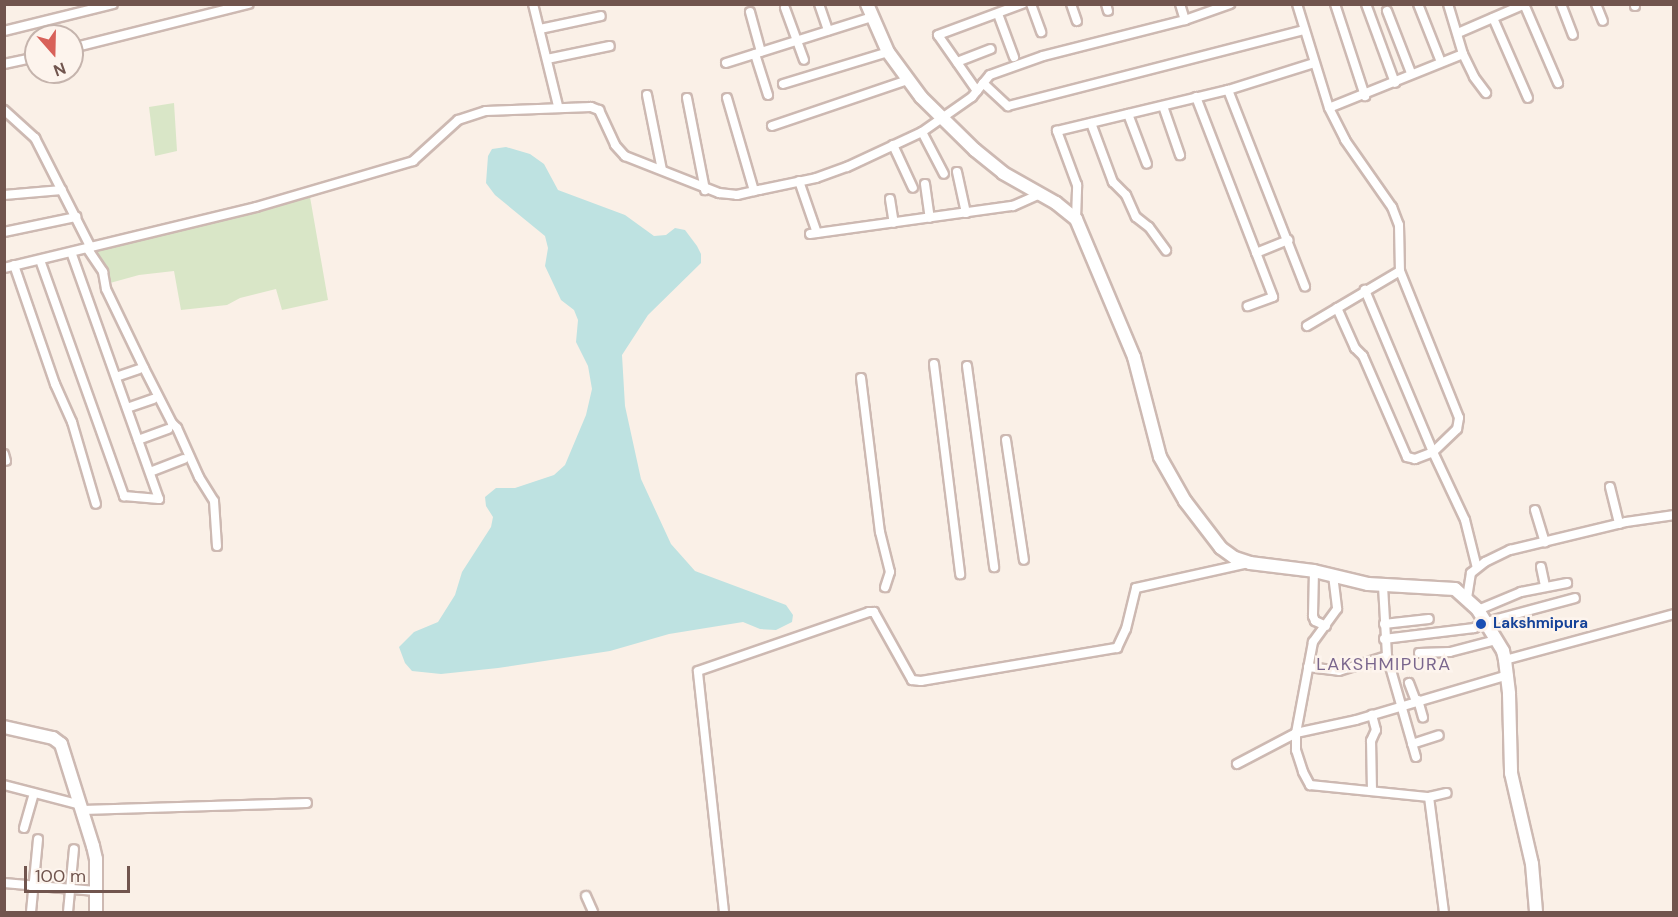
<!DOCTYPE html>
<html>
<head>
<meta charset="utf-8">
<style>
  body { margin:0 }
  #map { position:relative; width:1678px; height:917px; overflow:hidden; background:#faf0e7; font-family:"DM Sans",sans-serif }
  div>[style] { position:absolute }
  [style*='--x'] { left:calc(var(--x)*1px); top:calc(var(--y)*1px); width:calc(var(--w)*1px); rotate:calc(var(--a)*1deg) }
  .green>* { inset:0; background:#d9e6c7 }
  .water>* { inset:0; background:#bee2e1 }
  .roads { filter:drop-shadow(2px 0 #cdb9b2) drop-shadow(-2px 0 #cdb9b2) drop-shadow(0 2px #cdb9b2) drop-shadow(0 -2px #cdb9b2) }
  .street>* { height:8px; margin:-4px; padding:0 4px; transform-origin:4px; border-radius:4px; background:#fff }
  .secondary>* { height:12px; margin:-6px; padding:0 6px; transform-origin:6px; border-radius:6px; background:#fff }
  .dots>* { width:16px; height:16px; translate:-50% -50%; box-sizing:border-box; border:3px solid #fdf4ed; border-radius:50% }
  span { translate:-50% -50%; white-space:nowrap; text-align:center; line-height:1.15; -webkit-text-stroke:5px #fdf4ed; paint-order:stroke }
  .transit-label { font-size:15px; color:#164399; font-weight:700 }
  .left { translate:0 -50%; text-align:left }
  .quarter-label { font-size:18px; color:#7a668d; letter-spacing:1.5px }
  .frame { position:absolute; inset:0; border:6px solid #71554e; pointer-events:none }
  .north { position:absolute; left:24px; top:24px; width:60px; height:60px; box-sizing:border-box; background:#fdf4ed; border:2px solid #c5b4ad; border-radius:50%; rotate:160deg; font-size:16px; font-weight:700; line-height:24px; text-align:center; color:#71554e }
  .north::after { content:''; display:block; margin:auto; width:21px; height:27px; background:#d86159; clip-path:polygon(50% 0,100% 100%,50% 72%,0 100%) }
  .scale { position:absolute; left:24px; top:866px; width:106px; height:27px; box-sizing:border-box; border:3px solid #71554e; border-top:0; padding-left:8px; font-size:18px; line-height:21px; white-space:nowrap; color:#71554e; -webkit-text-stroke:4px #fdf4ed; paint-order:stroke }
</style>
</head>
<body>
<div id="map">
  <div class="green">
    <div style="clip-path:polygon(174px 103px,177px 151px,155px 156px,149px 107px)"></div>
    <div style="clip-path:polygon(310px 197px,328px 300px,282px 310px,276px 289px,240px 298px,227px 305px,181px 310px,174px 271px,139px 275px,110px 283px,94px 251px)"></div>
  </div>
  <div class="water">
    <div style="clip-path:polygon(506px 147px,530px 154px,544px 164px,558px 190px,625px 215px,654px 236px,666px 235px,675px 228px,685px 230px,697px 246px,701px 254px,701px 263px,648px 315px,622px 355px,625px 406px,641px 479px,671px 544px,695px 571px,786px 605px,793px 615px,792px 622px,776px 630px,760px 629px,743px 622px,669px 634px,610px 651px,498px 668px,441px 674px,412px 671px,405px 663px,399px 647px,414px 632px,438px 622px,455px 595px,462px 572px,491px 527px,493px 517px,486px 506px,485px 497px,496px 488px,515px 488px,554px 475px,565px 465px,586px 415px,592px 389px,588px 366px,576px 342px,578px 320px,574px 310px,561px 300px,545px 266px,548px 248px,545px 236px,495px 195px,486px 183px,488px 156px,492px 149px)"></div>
  </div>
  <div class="roads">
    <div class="street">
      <div style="--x:533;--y:4;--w:105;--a:76.2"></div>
      <div style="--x:819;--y:4;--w:28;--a:71"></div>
      <div style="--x:1031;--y:4;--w:30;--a:70"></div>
      <div style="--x:1071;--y:4;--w:18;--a:71"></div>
      <div style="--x:1106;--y:4;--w:7;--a:74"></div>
      <div style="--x:1180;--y:4;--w:17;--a:73"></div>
      <div style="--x:1297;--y:4;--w:109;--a:72.9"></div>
      <div style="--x:1335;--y:4;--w:97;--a:71.9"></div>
      <div style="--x:1366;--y:4;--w:84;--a:69.8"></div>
      <div style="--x:1418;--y:4;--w:62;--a:68.4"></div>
      <div style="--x:1448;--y:4;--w:52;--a:73.3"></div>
      <div style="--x:1463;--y:54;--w:144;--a:158.1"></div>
      <div style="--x:1329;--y:108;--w:36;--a:63"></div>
      <div style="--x:1345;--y:140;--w:82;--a:55"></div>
      <div style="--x:1392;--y:207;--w:19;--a:69"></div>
      <div style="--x:1399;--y:225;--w:46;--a:88.8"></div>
      <div style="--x:1400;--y:271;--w:158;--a:68.1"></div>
      <div style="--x:1459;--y:418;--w:11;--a:100"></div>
      <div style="--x:1457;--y:429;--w:33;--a:136"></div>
      <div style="--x:1433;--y:452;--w:75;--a:64.8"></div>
      <div style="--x:1465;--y:520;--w:49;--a:76"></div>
      <div style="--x:1524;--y:4;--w:86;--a:66.7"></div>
      <div style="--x:1561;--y:4;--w:33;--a:69"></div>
      <div style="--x:1596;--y:4;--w:18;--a:68"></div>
      <div style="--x:1635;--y:4;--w:2;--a:90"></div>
      <div style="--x:785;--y:8;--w:55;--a:69.9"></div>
      <div style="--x:1387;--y:11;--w:66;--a:68.8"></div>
      <div style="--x:750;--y:12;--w:41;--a:74.6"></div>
      <div style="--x:998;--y:14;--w:46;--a:69.6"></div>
      <div style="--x:1493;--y:18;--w:87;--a:66.4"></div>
      <div style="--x:540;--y:29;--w:62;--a:-12"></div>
      <div style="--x:4;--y:31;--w:112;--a:-13.9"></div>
      <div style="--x:1458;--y:33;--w:73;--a:-23.4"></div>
      <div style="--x:72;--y:48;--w:182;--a:-14"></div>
      <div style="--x:755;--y:54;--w:43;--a:72.4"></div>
      <div style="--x:1463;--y:54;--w:25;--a:64"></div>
      <div style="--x:1474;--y:77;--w:20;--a:53"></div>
      <div style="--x:547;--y:59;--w:64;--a:-11.7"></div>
      <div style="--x:957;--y:62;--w:36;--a:-21"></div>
      <div style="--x:726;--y:63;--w:153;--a:-17.5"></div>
      <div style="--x:4;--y:64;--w:33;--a:-12"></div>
      <div style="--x:983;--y:83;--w:34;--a:43"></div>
      <div style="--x:1008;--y:106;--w:306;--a:-14.4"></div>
      <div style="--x:783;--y:84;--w:110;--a:-16.9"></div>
      <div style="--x:1228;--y:90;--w:211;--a:68.6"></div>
      <div style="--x:977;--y:91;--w:68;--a:-124.9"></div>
      <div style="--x:938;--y:35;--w:90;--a:-20.3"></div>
      <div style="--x:647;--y:95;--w:76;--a:78.7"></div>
      <div style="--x:1196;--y:97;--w:214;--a:68.9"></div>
      <div style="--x:1273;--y:297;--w:27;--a:160"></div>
      <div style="--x:687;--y:98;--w:94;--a:78.9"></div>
      <div style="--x:727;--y:98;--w:97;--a:73.8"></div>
      <div style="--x:1163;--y:106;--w:52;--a:70.9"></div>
      <div style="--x:4;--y:110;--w:42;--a:42.1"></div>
      <div style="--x:35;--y:138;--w:123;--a:63"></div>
      <div style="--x:1128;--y:114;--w:53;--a:69.2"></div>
      <div style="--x:1091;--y:123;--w:63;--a:69.6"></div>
      <div style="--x:1113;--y:182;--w:18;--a:45"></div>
      <div style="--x:1126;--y:195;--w:24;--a:66"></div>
      <div style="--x:1136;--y:217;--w:16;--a:38"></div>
      <div style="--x:1149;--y:227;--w:29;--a:54"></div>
      <div style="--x:772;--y:126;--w:144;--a:-18.7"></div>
      <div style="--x:922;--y:132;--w:47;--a:62.4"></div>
      <div style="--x:893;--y:145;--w:47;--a:65.1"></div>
      <div style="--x:957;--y:172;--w:42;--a:77.6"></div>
      <div style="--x:799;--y:181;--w:55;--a:70.9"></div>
      <div style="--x:925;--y:184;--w:34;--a:82"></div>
      <div style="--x:4;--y:195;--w:58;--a:-4.9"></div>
      <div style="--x:890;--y:199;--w:24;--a:81"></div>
      <div style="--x:1076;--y:219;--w:34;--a:-88"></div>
      <div style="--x:1077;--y:185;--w:58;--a:-110.3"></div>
      <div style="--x:1057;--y:131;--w:176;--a:-13.5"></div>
      <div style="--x:1228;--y:90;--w:90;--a:-17.4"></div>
      <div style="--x:4;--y:232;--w:74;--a:-11.8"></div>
      <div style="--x:810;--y:234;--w:205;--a:-7.9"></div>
      <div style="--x:1013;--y:206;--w:30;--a:-24"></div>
      <div style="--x:87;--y:248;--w:29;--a:56"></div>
      <div style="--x:103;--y:272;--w:17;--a:80"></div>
      <div style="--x:106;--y:289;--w:88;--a:64.3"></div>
      <div style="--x:144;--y:368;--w:62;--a:63"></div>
      <div style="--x:172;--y:423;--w:7;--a:45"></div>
      <div style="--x:177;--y:428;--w:54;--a:65.8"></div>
      <div style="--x:199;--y:477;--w:28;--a:58"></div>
      <div style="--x:214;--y:501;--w:45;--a:86.2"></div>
      <div style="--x:1256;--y:253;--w:35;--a:-22"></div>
      <div style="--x:40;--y:260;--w:251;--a:70.4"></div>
      <div style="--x:124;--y:496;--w:35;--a:5"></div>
      <div style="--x:159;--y:499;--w:262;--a:-109.6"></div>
      <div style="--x:14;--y:265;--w:126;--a:71"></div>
      <div style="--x:55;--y:384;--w:42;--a:65.9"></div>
      <div style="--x:72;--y:422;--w:85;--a:73.7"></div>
      <div style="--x:4;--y:268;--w:259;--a:-13.6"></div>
      <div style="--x:256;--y:207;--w:164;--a:-16.3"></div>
      <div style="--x:413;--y:161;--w:61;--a:-42.3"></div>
      <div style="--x:458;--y:120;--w:29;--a:-18"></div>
      <div style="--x:486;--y:111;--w:105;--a:-2.2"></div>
      <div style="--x:591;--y:107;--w:9;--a:21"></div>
      <div style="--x:599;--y:110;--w:38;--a:65"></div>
      <div style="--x:615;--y:145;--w:15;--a:48"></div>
      <div style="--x:625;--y:156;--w:101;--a:21.5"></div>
      <div style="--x:719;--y:193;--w:18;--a:6"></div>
      <div style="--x:737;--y:195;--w:23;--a:-13"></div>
      <div style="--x:759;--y:190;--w:58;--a:-11.9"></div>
      <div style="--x:816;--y:178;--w:33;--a:-20"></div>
      <div style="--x:847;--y:167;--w:83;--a:-25"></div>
      <div style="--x:922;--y:132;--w:61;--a:-35"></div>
      <div style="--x:972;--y:97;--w:28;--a:-51"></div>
      <div style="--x:990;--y:75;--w:56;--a:-19.7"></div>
      <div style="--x:1043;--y:56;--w:146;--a:-14.2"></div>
      <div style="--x:1185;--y:20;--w:48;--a:-19.6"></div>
      <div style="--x:1337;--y:308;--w:44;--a:65.8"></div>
      <div style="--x:1355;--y:348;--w:11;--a:45"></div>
      <div style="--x:1363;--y:356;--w:110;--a:66.5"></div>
      <div style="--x:1407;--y:457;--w:8;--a:14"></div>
      <div style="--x:1415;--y:459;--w:19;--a:-21"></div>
      <div style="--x:1433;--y:452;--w:176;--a:-112.8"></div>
      <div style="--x:1307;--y:326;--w:108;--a:-30.6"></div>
      <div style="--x:934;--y:364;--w:212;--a:82.9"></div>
      <div style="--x:967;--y:366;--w:203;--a:82.3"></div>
      <div style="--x:116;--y:377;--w:24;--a:-19"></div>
      <div style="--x:861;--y:378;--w:155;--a:83"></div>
      <div style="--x:880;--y:532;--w:41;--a:76"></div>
      <div style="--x:890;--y:572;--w:16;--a:108"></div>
      <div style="--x:127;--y:408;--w:28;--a:-19"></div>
      <div style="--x:138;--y:440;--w:32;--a:-20"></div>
      <div style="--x:1006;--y:440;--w:121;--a:81.5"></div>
      <div style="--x:4;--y:454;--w:7;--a:74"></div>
      <div style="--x:150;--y:472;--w:36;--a:-21"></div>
      <div style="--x:1610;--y:487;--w:38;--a:76"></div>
      <div style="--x:1535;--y:510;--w:34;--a:73"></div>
      <div style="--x:1541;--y:567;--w:19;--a:78"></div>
      <div style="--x:1314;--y:571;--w:45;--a:91.3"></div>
      <div style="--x:1313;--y:616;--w:5;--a:68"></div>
      <div style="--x:1315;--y:621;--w:12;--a:24"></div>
      <div style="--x:1333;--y:575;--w:34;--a:83"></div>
      <div style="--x:1337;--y:609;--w:41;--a:126"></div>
      <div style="--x:1313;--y:642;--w:93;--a:100.6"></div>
      <div style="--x:1296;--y:733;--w:17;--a:90"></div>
      <div style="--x:1296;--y:750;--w:23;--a:72"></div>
      <div style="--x:1303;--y:772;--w:15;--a:62"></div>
      <div style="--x:1310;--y:785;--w:120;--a:5.8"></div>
      <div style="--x:1429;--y:797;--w:18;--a:-13"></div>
      <div style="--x:1383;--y:586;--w:70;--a:86.7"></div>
      <div style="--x:1387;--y:656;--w:105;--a:74"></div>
      <div style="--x:1467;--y:598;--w:25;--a:-81"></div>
      <div style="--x:1471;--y:573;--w:18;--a:-38"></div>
      <div style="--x:1485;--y:562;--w:28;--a:-26"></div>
      <div style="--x:1510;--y:550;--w:119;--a:-13.6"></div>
      <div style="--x:1626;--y:522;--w:49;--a:-8.3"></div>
      <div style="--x:1478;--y:610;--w:47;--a:-22.7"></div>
      <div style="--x:1521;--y:592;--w:47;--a:-11.1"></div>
      <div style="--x:1384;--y:624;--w:45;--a:-6.3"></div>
      <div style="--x:1384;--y:639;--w:91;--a:-7"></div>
      <div style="--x:1474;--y:628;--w:13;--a:-27"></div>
      <div style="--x:1486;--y:622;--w:92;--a:-15.1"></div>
      <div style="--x:1419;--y:653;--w:31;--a:-2"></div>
      <div style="--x:1450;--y:652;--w:48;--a:-14.6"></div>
      <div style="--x:1505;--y:660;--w:175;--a:-15.2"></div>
      <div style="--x:1308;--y:667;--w:31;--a:7"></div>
      <div style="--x:1339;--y:671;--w:50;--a:-17.4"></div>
      <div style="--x:1409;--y:683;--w:19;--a:69"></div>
      <div style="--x:1418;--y:700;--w:18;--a:74"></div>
      <div style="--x:1412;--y:744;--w:28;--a:-18"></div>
      <div style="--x:1237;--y:764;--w:67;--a:-27.7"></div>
      <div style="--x:1296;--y:733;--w:61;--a:-12.2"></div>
      <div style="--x:1356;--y:720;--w:159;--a:-16.5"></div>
      <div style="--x:4;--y:785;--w:80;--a:14.6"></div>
      <div style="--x:1372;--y:791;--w:50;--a:-91.1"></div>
      <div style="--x:1371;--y:741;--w:12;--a:-66"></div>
      <div style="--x:1376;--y:730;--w:16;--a:-105"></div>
      <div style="--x:1429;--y:797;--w:116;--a:82.6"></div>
      <div style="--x:83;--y:810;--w:224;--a:-1.8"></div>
      <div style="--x:24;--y:828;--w:36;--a:-74"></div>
      <div style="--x:4;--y:883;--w:92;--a:5"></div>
      <div style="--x:586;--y:896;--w:17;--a:66"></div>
      <div style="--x:31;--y:912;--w:73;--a:-84.5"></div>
      <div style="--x:68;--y:912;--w:63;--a:-84.6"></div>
      <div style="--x:724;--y:912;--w:242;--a:-96.2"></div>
      <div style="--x:698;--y:671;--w:181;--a:-19"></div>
      <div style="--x:869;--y:612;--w:5;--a:0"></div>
      <div style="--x:874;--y:612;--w:78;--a:60.8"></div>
      <div style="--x:912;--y:680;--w:9;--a:6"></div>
      <div style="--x:921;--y:681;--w:199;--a:-9.6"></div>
      <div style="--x:1117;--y:648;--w:21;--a:-65"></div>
      <div style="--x:1126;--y:629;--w:42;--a:-76.3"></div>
      <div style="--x:1136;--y:588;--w:116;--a:-12.5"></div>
    </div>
    <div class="secondary">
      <div style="--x:867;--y:4;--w:52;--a:66.4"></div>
      <div style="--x:888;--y:52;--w:56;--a:53.7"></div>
      <div style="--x:921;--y:97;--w:76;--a:44.5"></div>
      <div style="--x:975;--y:150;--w:36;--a:39"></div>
      <div style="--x:1003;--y:173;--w:61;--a:29.5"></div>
      <div style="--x:1056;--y:203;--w:26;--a:39"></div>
      <div style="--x:1076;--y:219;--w:150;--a:67.2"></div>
      <div style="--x:1134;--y:357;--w:103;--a:75.4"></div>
      <div style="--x:1160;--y:457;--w:51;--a:60.4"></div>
      <div style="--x:1185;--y:501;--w:59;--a:52.5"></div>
      <div style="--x:1221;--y:548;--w:17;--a:36"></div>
      <div style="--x:1235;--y:558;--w:16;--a:18"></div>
      <div style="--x:1250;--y:563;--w:64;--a:7.1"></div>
      <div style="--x:1314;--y:571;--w:56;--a:13.5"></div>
      <div style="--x:1368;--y:584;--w:87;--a:3.3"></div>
      <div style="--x:1455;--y:589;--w:31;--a:42"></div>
      <div style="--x:1478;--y:610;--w:48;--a:58.6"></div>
      <div style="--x:1503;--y:651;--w:9;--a:77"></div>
      <div style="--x:1505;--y:660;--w:34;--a:83"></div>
      <div style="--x:1509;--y:694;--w:79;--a:88.5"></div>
      <div style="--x:1511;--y:773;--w:93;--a:77"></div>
      <div style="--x:1532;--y:864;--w:48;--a:85.2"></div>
      <div style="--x:4;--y:727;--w:50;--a:12.7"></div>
      <div style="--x:53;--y:738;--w:10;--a:37"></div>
      <div style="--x:61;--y:744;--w:107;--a:72.6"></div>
      <div style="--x:93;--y:846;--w:13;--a:77"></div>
      <div style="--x:96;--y:859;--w:53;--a:90"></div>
    </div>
  </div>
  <div class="dots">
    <div style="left:1481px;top:624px;background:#1a4fb4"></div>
  </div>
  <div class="transit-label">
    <span class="left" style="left:1493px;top:624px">Lakshmipura</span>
  </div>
  <div class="quarter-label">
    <span style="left:1384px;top:664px">LAKSHMIPURA</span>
  </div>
  <div class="frame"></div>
  <div class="north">N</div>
  <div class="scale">100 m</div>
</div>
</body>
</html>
